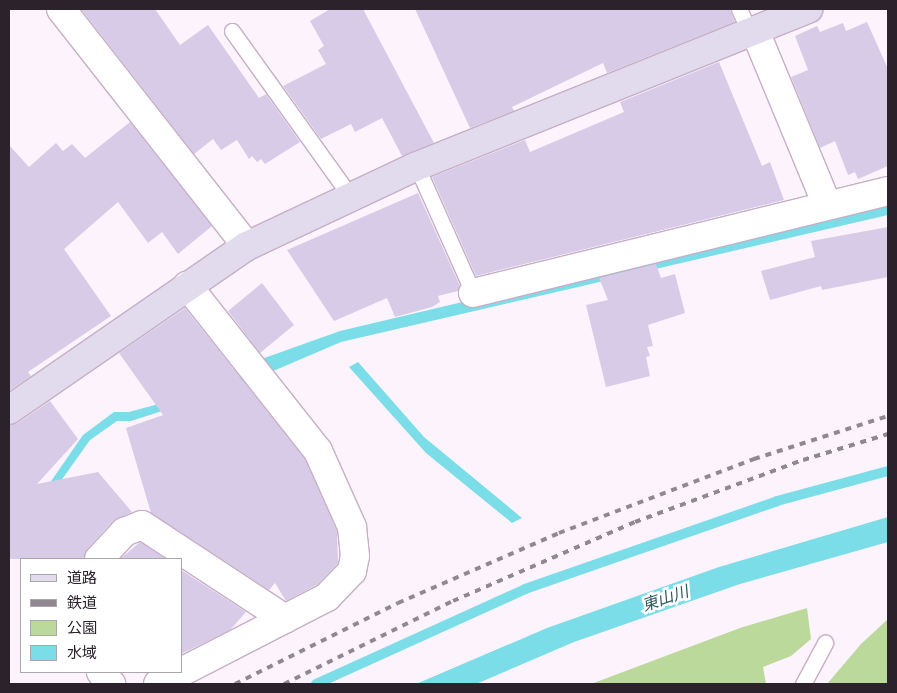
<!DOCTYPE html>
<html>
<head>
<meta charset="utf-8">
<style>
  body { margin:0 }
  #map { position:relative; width:897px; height:693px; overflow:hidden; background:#fcf3fc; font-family:"Titillium Web","Noto Sans JP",sans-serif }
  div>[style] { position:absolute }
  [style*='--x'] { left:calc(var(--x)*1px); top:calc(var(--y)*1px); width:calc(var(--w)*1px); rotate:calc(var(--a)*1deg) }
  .green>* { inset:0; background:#bad99b }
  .water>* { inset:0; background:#7adde7 }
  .stream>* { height:10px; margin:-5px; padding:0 5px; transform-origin:5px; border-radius:5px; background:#7adde7 }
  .building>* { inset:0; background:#d7cbe8 }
  .roads { filter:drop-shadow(1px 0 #c6afc6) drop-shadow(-1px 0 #c6afc6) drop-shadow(0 1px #c6afc6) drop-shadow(0 -1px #c6afc6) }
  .lane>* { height:15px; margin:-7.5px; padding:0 7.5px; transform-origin:7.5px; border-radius:7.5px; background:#fff }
  .street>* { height:28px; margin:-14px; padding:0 14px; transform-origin:14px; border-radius:14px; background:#fff }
  .secondary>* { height:28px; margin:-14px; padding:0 14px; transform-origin:14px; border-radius:14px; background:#e2dbee }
  .rail>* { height:4px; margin-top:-2px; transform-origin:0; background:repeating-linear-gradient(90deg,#908790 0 6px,transparent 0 12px) }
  span { translate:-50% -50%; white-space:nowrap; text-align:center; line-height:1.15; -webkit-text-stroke:5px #fff; paint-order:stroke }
  .water-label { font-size:16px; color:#2b585c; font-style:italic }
  .frame { position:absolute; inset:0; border:10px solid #2b222b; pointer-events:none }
  .legend { position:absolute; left:20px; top:558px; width:162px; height:115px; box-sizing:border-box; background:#fff; border:1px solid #aaa7aa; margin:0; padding:6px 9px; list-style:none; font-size:15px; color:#2b222b }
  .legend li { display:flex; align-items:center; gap:10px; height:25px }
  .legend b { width:25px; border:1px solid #aaa7aa }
</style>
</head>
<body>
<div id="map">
  <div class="green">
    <div style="clip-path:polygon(807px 608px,811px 639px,791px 656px,763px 667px,766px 684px,591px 684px,740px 628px)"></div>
    <div style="clip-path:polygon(888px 619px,888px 684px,827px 684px,861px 644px)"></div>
  </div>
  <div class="water">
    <div style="clip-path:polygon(888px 201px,888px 215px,341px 342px,231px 389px,131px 421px,117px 421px,90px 440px,9px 554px,9px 542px,83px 435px,114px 412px,129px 412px,214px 389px,242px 375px,256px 361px,340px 331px)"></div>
    <div style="clip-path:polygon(358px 362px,424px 437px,522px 518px,512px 523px,426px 453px,349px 367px)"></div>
    <div style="clip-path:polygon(888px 517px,888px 542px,740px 584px,574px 642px,476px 684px,416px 684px,547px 628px,719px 567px)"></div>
  </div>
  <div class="stream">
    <div style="--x:316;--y:684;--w:230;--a:-24.4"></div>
    <div style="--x:525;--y:589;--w:267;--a:-19.2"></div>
    <div style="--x:777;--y:501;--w:115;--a:-15.1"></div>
  </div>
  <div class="building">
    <div style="clip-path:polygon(81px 9px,155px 9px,180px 45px,208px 25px,259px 98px,266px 94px,300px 142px,265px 164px,261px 159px,257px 162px,252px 156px,249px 159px,237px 140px,221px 150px,213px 139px,194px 154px)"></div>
    <div style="clip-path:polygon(330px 9px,363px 9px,434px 143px,402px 156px,382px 118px,355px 132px,351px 124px,321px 139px,283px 86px,326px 64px,318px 50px,324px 46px,310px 21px)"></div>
    <div style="clip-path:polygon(415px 9px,730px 9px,735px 22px,607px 73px,603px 63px,512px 107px,514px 111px,470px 128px)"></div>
    <div style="clip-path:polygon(867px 22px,888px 69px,888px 166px,858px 179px,855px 172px,848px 175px,835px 141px,820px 148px,791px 77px,808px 70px,795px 36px,817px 26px,820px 32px,843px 23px,846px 31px)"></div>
    <div style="clip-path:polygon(719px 62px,762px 166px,770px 162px,784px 200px,476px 276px,432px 177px,525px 140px,530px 152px,624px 112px,620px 102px)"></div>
    <div style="clip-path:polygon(130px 122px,212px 226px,178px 254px,162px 232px,148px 243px,118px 202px,64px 249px,111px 316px,28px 372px,31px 376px,9px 391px,9px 145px,29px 167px,56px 143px,63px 151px,72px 144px,85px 158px)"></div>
    <div style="clip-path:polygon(418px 193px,460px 286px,458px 291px,438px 296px,440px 302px,432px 307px,395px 317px,387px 298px,334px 321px,287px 250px)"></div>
    <div style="clip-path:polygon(888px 227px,888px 277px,822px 290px,821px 286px,770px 300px,761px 271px,815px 257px,811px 241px)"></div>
    <div style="clip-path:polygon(656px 264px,661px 278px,675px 274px,685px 313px,648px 325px,653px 346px,647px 347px,650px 356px,646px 357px,650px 376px,606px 387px,586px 305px,608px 300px,599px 278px)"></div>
    <div style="clip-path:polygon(262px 283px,294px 325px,260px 353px,228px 311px)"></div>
    <div style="clip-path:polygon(185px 308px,305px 459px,337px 531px,338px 563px,318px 584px,286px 601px,275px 583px,269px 590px,151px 513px,126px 428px,163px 415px,119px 353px)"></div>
    <div style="clip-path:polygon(50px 401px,78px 439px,37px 484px,98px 472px,132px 512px,113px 521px,88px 548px,84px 559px,9px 559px,9px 425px,18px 423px)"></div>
    <div style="clip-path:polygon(140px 542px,166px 559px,120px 559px)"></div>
    <div style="clip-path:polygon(181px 570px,246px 612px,230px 630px,181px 654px)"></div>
  </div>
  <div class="roads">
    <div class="lane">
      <div style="--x:739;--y:9;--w:26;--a:65"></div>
      <div style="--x:232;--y:31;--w:204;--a:54.4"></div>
      <div style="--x:417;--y:167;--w:138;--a:66"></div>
      <div style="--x:803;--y:684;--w:47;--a:-61.8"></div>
    </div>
    <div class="street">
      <div style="--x:61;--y:9;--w:301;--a:51.9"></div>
      <div style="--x:755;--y:31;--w:188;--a:67.5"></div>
      <div style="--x:473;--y:293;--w:427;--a:-13.8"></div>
      <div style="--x:99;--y:559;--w:37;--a:-47"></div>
      <div style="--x:124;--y:532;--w:19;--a:-21"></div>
      <div style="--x:142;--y:525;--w:171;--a:33.3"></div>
      <div style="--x:101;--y:672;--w:16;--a:50"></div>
      <div style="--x:158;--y:684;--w:190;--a:-27.2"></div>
      <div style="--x:327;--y:597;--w:36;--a:-46"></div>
      <div style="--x:352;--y:571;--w:15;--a:-79"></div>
      <div style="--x:355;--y:556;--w:29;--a:-96"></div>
      <div style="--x:352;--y:527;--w:83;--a:-114.1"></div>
      <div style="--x:318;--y:451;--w:211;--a:-128.3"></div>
    </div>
    <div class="secondary">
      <div style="--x:9;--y:410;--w:289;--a:-34.6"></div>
      <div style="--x:247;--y:246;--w:186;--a:-25.2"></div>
      <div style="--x:415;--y:167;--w:424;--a:-21.9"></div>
    </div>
  </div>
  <div class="rail">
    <div style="--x:235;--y:684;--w:182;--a:-26.4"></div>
    <div style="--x:398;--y:603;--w:176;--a:-23.5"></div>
    <div style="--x:559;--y:533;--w:209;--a:-20.8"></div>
    <div style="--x:754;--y:459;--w:141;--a:-17.8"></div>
    <div style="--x:284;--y:684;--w:188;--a:-26.2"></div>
    <div style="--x:453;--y:601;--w:198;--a:-23.5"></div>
    <div style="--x:635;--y:522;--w:179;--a:-20.3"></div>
    <div style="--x:803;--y:460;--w:89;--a:-17"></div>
  </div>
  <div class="water-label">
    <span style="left:665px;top:598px;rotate:-19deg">東山川</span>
  </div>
  <div class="frame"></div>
  <ul class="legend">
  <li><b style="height:6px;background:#e2dbee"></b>道路</li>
  <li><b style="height:6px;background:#908790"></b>鉄道</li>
  <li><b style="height:14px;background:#bad99b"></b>公園</li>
  <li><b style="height:14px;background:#7adde7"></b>水域</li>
  </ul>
</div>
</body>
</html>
